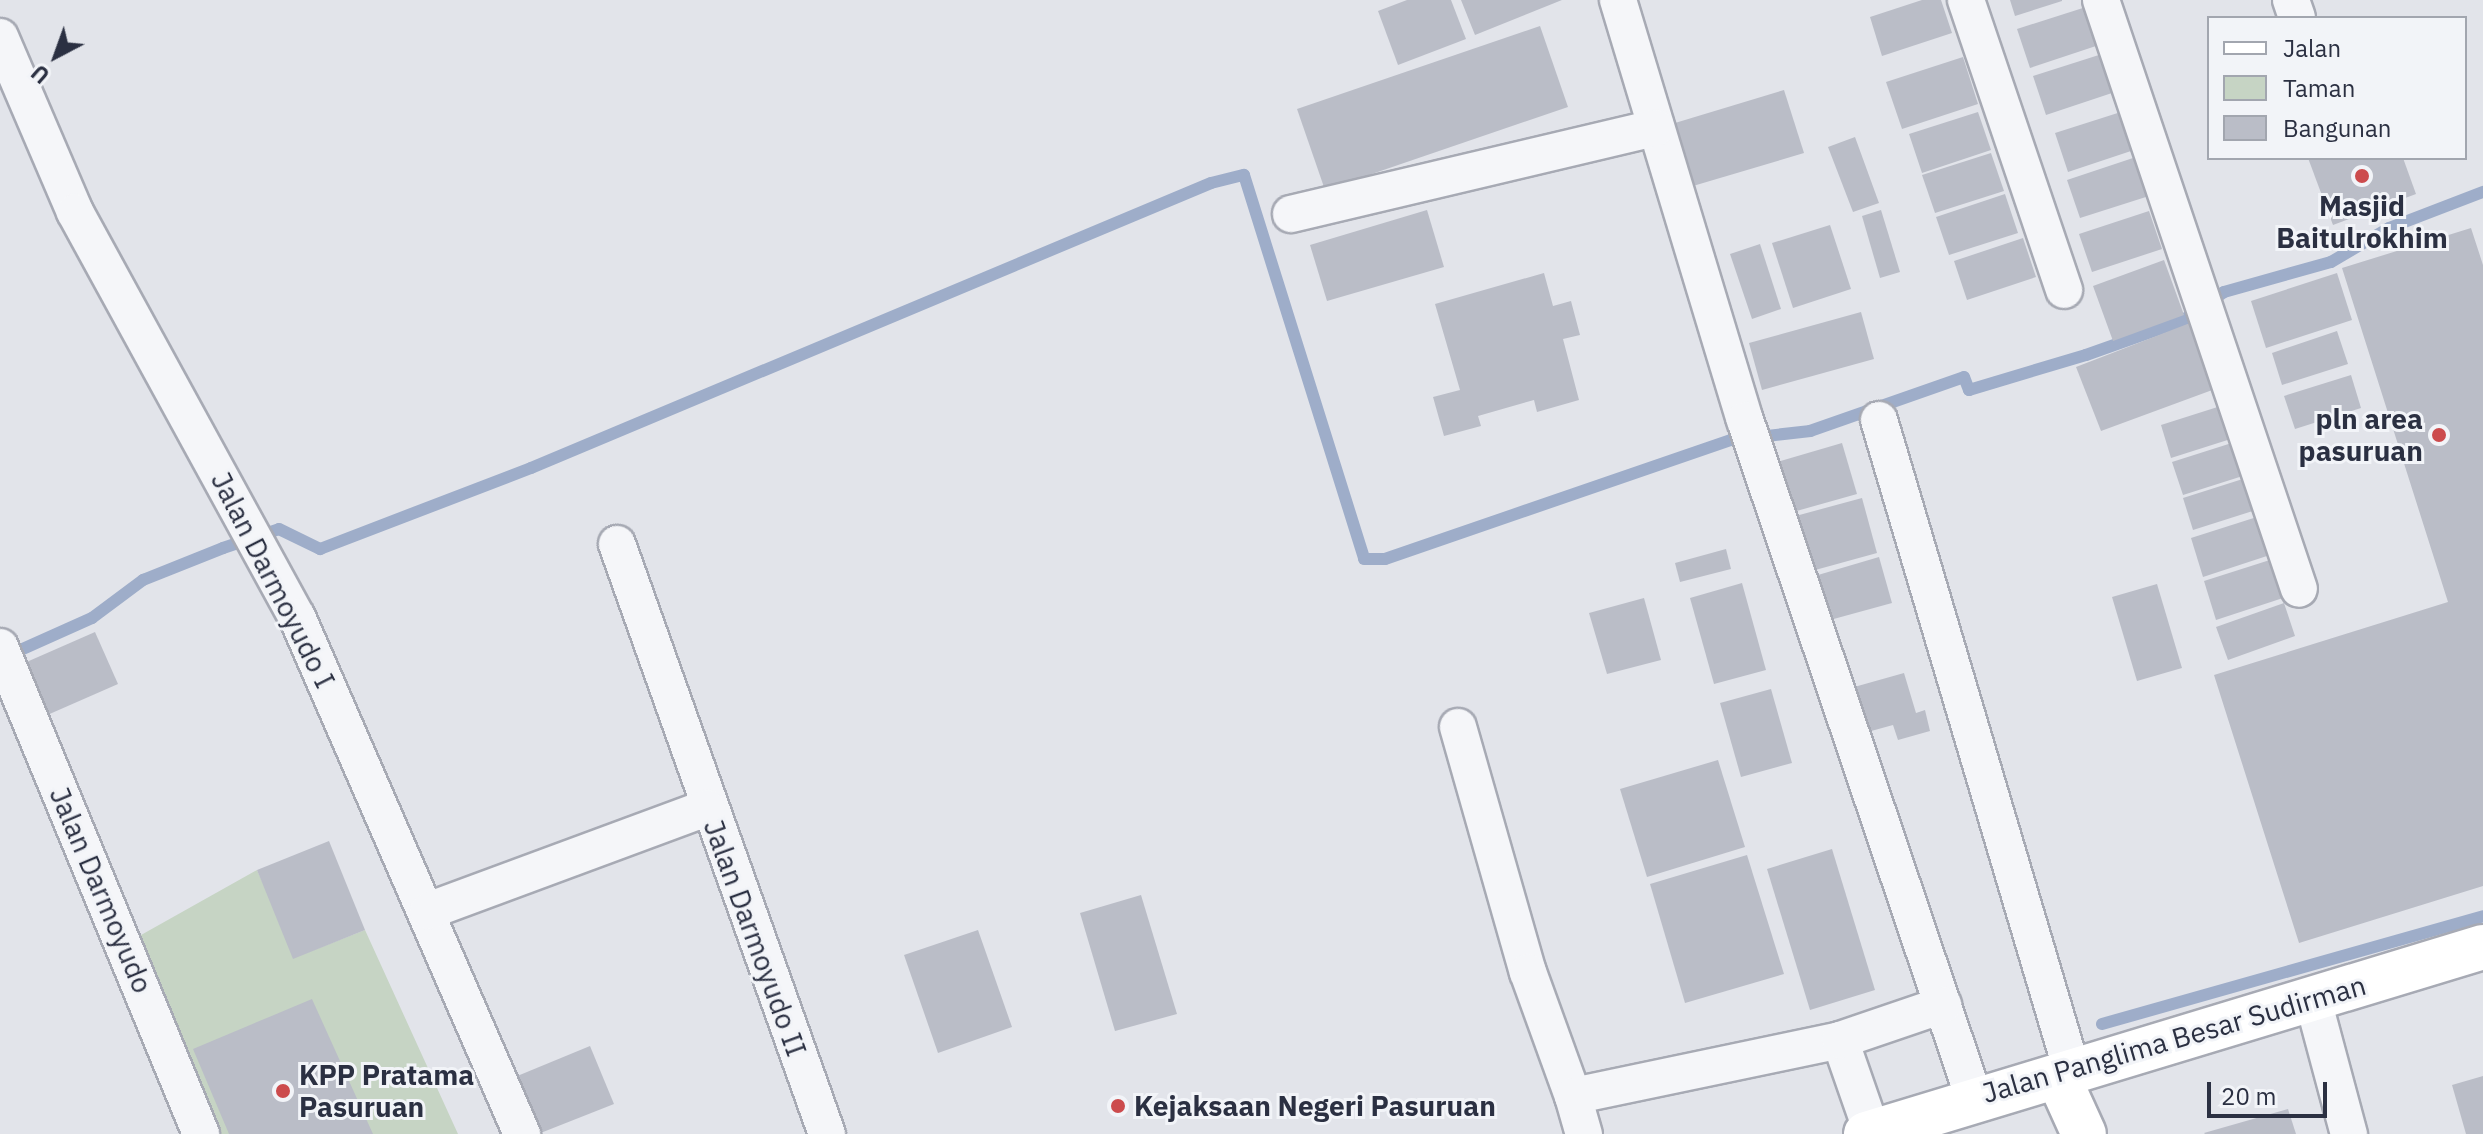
<!DOCTYPE html>
<html>
<head>
<meta charset="utf-8">
<style>
  body { margin:0 }
  #map { position:relative; width:2483px; height:1134px; overflow:hidden; background:#e2e4ea; font-family:"IBM Plex Sans",sans-serif }
  div>[style] { position:absolute }
  [style*='--x'] { left:calc(var(--x)*1px); top:calc(var(--y)*1px); width:calc(var(--w)*1px); rotate:calc(var(--a)*1deg) }
  .green>* { inset:0; background:#c6d4c4 }
  .stream>* { height:12px; margin:-6px; padding:0 6px; transform-origin:6px; border-radius:6px; background:#9eadc9 }
  .building>* { inset:0; background:#babdc7 }
  .roads { filter:drop-shadow(2px 0 #a7aab4) drop-shadow(-2px 0 #a7aab4) drop-shadow(0 2px #a7aab4) drop-shadow(0 -2px #a7aab4) }
  .minor>* { height:36px; margin:-18px; padding:0 18px; transform-origin:18px; border-radius:18px; background:#f5f6f9 }
  .primary>* { height:44px; margin:-22px; padding:0 22px; transform-origin:22px; border-radius:22px; background:#fff }
  .dots>* { width:22px; height:22px; translate:-50% -50%; box-sizing:border-box; border:4px solid #f2f4f8; border-radius:50% }
  span { translate:-50% -50%; white-space:nowrap; text-align:center; line-height:1.15; -webkit-text-stroke:6px #f2f4f8; paint-order:stroke }
  .poi-label { font-size:28px; color:#2b3042; font-weight:700 }
  .right { translate:-100% -50%; text-align:right }
  .left { translate:0 -50%; text-align:left }
  .street-label { font-size:28px; color:#2b3042 }
  .legend { position:absolute; left:2207px; top:16px; width:260px; height:144px; box-sizing:border-box; background:#f2f4f8; border:2px solid #a2a6af; margin:0; padding:10px 14px; list-style:none; font-size:24px; color:#2b3042 }
  .legend li { display:flex; align-items:center; gap:16px; height:40px }
  .legend b { width:40px; border:2px solid #a2a6af }
  .north { position:absolute; left:16px; top:16px; width:80px; height:80px; -webkit-text-stroke:6px #f2f4f8; paint-order:stroke; rotate:221deg; font-size:22px; font-weight:700; line-height:32px; text-align:center; color:#2b3042 }
  .north::after { content:''; display:block; margin:auto; width:28px; height:36px; background:#2b3042; clip-path:polygon(50% 0,100% 100%,50% 72%,0 100%) }
  .scale { position:absolute; left:2207px; top:1082px; width:120px; height:36px; box-sizing:border-box; border:4px solid #2b3042; border-top:0; padding-left:10px; font-size:24px; line-height:28px; white-space:nowrap; color:#2b3042; -webkit-text-stroke:6px #f2f4f8; paint-order:stroke }
</style>
</head>
<body>
<div id="map">
  <div class="green">
    <div style="clip-path:polygon(257px 870px,296px 957px,365px 930px,458px 1134px,203px 1134px,125px 944px)"></div>
  </div>
  <div class="stream">
    <div style="--x:7;--y:656;--w:93;--a:-24.1"></div>
    <div style="--x:92;--y:618;--w:64;--a:-36.7"></div>
    <div style="--x:143;--y:580;--w:86;--a:-21.8"></div>
    <div style="--x:223;--y:548;--w:59;--a:-18.7"></div>
    <div style="--x:279;--y:529;--w:46;--a:26"></div>
    <div style="--x:320;--y:549;--w:226;--a:-21"></div>
    <div style="--x:531;--y:468;--w:737;--a:-22.74"></div>
    <div style="--x:1211;--y:183;--w:34;--a:-14"></div>
    <div style="--x:1244;--y:175;--w:402;--a:72.6"></div>
    <div style="--x:1364;--y:559;--w:21;--a:0"></div>
    <div style="--x:1385;--y:559;--w:366;--a:-19"></div>
    <div style="--x:1731;--y:440;--w:80;--a:-6.5"></div>
    <div style="--x:1810;--y:431;--w:163;--a:-19.3"></div>
    <div style="--x:1964;--y:377;--w:14;--a:69"></div>
    <div style="--x:1969;--y:390;--w:122;--a:-16.7"></div>
    <div style="--x:2086;--y:355;--w:102;--a:-19.5"></div>
    <div style="--x:2182;--y:321;--w:51;--a:-34.6"></div>
    <div style="--x:2224;--y:292;--w:111;--a:-15.7"></div>
    <div style="--x:2331;--y:262;--w:67;--a:-30.4"></div>
    <div style="--x:2389;--y:228;--w:101;--a:-21"></div>
    <div style="--x:2102;--y:1024;--w:396;--a:-15.8"></div>
  </div>
  <div class="building">
    <div style="clip-path:polygon(1407px 0,1451px 0,1466px 39px,1398px 65px,1378px 11px)"></div>
    <div style="clip-path:polygon(1461px 0,1562px 0,1475px 35px)"></div>
    <div style="clip-path:polygon(1922px 0,1941px 0,1952px 33px,1882px 56px,1870px 17px)"></div>
    <div style="clip-path:polygon(2010px 0,2062px 0,2062px 1px,2015px 16px)"></div>
    <div style="clip-path:polygon(2086px 7px,2099px 45px,2030px 68px,2017px 29px)"></div>
    <div style="clip-path:polygon(1540px 26px,1568px 107px,1325px 190px,1297px 109px)"></div>
    <div style="clip-path:polygon(2102px 54px,2115px 92px,2046px 115px,2033px 76px)"></div>
    <div style="clip-path:polygon(1963px 57px,1978px 104px,1902px 129px,1886px 82px)"></div>
    <div style="clip-path:polygon(1784px 90px,1804px 153px,1693px 186px,1675px 123px)"></div>
    <div style="clip-path:polygon(2124px 111px,2137px 149px,2068px 172px,2055px 133px)"></div>
    <div style="clip-path:polygon(1978px 112px,1991px 150px,1922px 173px,1909px 134px)"></div>
    <div style="clip-path:polygon(1855px 137px,1879px 203px,1853px 212px,1828px 147px)"></div>
    <div style="clip-path:polygon(1991px 153px,2004px 191px,1935px 213px,1922px 175px)"></div>
    <div style="clip-path:polygon(2136px 157px,2149px 196px,2080px 218px,2067px 180px)"></div>
    <div style="clip-path:polygon(2308px 158px,2403px 158px,2416px 194px,2333px 225px)"></div>
    <div style="clip-path:polygon(2005px 194px,2018px 233px,1949px 255px,1936px 217px)"></div>
    <div style="clip-path:polygon(1427px 210px,1444px 267px,1327px 301px,1310px 245px)"></div>
    <div style="clip-path:polygon(1881px 210px,1900px 272px,1880px 278px,1862px 216px)"></div>
    <div style="clip-path:polygon(2149px 211px,2162px 249px,2092px 272px,2079px 234px)"></div>
    <div style="clip-path:polygon(1830px 225px,1851px 289px,1793px 308px,1772px 243px)"></div>
    <div style="clip-path:polygon(2471px 228px,2483px 265px,2483px 886px,2299px 943px,2214px 675px,2448px 602px,2342px 268px)"></div>
    <div style="clip-path:polygon(2023px 238px,2036px 277px,1967px 300px,1954px 261px)"></div>
    <div style="clip-path:polygon(1760px 244px,1781px 309px,1752px 319px,1730px 254px)"></div>
    <div style="clip-path:polygon(2164px 260px,2184px 315px,2113px 341px,2093px 286px)"></div>
    <div style="clip-path:polygon(1544px 273px,1553px 306px,1571px 301px,1580px 335px,1563px 339px,1579px 400px,1537px 412px,1534px 400px,1478px 416px,1481px 426px,1444px 436px,1433px 397px,1460px 390px,1435px 304px)"></div>
    <div style="clip-path:polygon(2337px 273px,2352px 320px,2266px 348px,2251px 301px)"></div>
    <div style="clip-path:polygon(1861px 312px,1874px 359px,1762px 390px,1749px 343px)"></div>
    <div style="clip-path:polygon(2190px 323px,2215px 389px,2101px 431px,2076px 367px)"></div>
    <div style="clip-path:polygon(2337px 331px,2348px 364px,2282px 385px,2272px 353px)"></div>
    <div style="clip-path:polygon(2351px 375px,2361px 408px,2295px 429px,2284px 396px)"></div>
    <div style="clip-path:polygon(2227px 404px,2237px 437px,2171px 458px,2161px 425px)"></div>
    <div style="clip-path:polygon(2238px 441px,2249px 474px,2183px 495px,2172px 462px)"></div>
    <div style="clip-path:polygon(1842px 443px,1857px 494px,1793px 512px,1777px 462px)"></div>
    <div style="clip-path:polygon(2249px 477px,2259px 509px,2193px 530px,2183px 498px)"></div>
    <div style="clip-path:polygon(1862px 498px,1877px 553px,1808px 572px,1792px 517px)"></div>
    <div style="clip-path:polygon(2260px 516px,2273px 554px,2203px 577px,2191px 538px)"></div>
    <div style="clip-path:polygon(1726px 549px,1731px 569px,1680px 582px,1675px 563px)"></div>
    <div style="clip-path:polygon(1879px 557px,1892px 603px,1830px 620px,1818px 575px)"></div>
    <div style="clip-path:polygon(2273px 559px,2286px 597px,2216px 620px,2204px 581px)"></div>
    <div style="clip-path:polygon(1742px 583px,1766px 670px,1714px 684px,1690px 598px)"></div>
    <div style="clip-path:polygon(2157px 584px,2182px 668px,2137px 681px,2112px 597px)"></div>
    <div style="clip-path:polygon(1644px 598px,1661px 660px,1607px 674px,1589px 613px)"></div>
    <div style="clip-path:polygon(2284px 603px,2295px 636px,2228px 660px,2216px 627px)"></div>
    <div style="clip-path:polygon(95px 632px,118px 684px,45px 716px,22px 664px)"></div>
    <div style="clip-path:polygon(1904px 673px,1916px 713px,1925px 710px,1930px 731px,1898px 740px,1893px 725px,1853px 736px,1840px 691px)"></div>
    <div style="clip-path:polygon(1771px 689px,1792px 763px,1741px 777px,1720px 703px)"></div>
    <div style="clip-path:polygon(1718px 760px,1745px 847px,1647px 877px,1620px 789px)"></div>
    <div style="clip-path:polygon(329px 841px,365px 930px,293px 959px,257px 870px)"></div>
    <div style="clip-path:polygon(1832px 849px,1875px 990px,1810px 1010px,1767px 869px)"></div>
    <div style="clip-path:polygon(1747px 855px,1784px 974px,1685px 1003px,1650px 884px)"></div>
    <div style="clip-path:polygon(1141px 895px,1177px 1014px,1115px 1031px,1080px 913px)"></div>
    <div style="clip-path:polygon(978px 930px,1012px 1027px,938px 1053px,904px 955px)"></div>
    <div style="clip-path:polygon(312px 999px,373px 1134px,229px 1134px,193px 1049px)"></div>
    <div style="clip-path:polygon(590px 1046px,614px 1104px,538px 1134px,510px 1079px)"></div>
    <div style="clip-path:polygon(2483px 1076px,2483px 1134px,2466px 1134px,2452px 1085px)"></div>
    <div style="clip-path:polygon(2288px 1109px,2296px 1134px,2205px 1134px,2204px 1133px)"></div>
  </div>
  <div class="roads">
    <div class="minor">
      <div style="--x:1618;--y:0;--w:439;--a:73.2"></div>
      <div style="--x:1745;--y:420;--w:716;--a:71.34"></div>
      <div style="--x:1966;--y:0;--w:306;--a:71.3"></div>
      <div style="--x:2101;--y:0;--w:621;--a:71.42"></div>
      <div style="--x:2291;--y:0;--w:18;--a:71"></div>
      <div style="--x:0;--y:37;--w:190;--a:66.8"></div>
      <div style="--x:75;--y:212;--w:462;--a:61.3"></div>
      <div style="--x:297;--y:617;--w:564;--a:66.48"></div>
      <div style="--x:1291;--y:214;--w:375;--a:-13.3"></div>
      <div style="--x:1879;--y:420;--w:682;--a:73.48"></div>
      <div style="--x:617;--y:544;--w:626;--a:70.41"></div>
      <div style="--x:0;--y:647;--w:527;--a:67.57"></div>
      <div style="--x:1458;--y:727;--w:255;--a:74.1"></div>
      <div style="--x:1528;--y:972;--w:132;--a:70.1"></div>
      <div style="--x:1573;--y:1096;--w:273;--a:-11.8"></div>
      <div style="--x:1840;--y:1040;--w:97;--a:70.8"></div>
      <div style="--x:428;--y:911;--w:297;--a:-20.3"></div>
      <div style="--x:2313;--y:1000;--w:139;--a:75"></div>
      <div style="--x:1840;--y:1040;--w:109;--a:-18.8"></div>
      <div style="--x:1573;--y:1096;--w:40;--a:74"></div>
    </div>
    <div class="primary">
      <div style="--x:2059;--y:1079;--w:60;--a:65.6"></div>
      <div style="--x:1866;--y:1134;--w:645;--a:-16.86"></div>
    </div>
  </div>
  <div class="dots">
    <div style="left:2362px;top:176px;background:#cc4b4d"></div>
    <div style="left:2439px;top:435px;background:#cc4b4d"></div>
    <div style="left:283px;top:1091px;background:#cc4b4d"></div>
    <div style="left:1118px;top:1106px;background:#cc4b4d"></div>
  </div>
  <div class="poi-label">
    <span style="left:2362px;top:222px">Masjid<br>Baitulrokhim</span>
    <span class="right" style="left:2423px;top:435px">pln area<br>pasuruan</span>
    <span class="left" style="left:299px;top:1091px">KPP Pratama<br>Pasuruan</span>
    <span class="left" style="left:1134px;top:1106px">Kejaksaan Negeri Pasuruan</span>
  </div>
  <div class="street-label">
    <span style="left:273px;top:580px;rotate:63deg">Jalan Darmoyudo I</span>
    <span style="left:101px;top:890px;rotate:67deg">Jalan Darmoyudo</span>
    <span style="left:755px;top:938px;rotate:70deg">Jalan Darmoyudo II</span>
    <span style="left:2174px;top:1039px;rotate:-16deg">Jalan Panglima Besar Sudirman</span>
  </div>
  <ul class="legend">
  <li><b style="height:10px;background:#fff"></b>Jalan</li>
  <li><b style="height:22px;background:#c6d4c4"></b>Taman</li>
  <li><b style="height:22px;background:#babdc7"></b>Bangunan</li>
  </ul>
  <div class="north">U</div>
  <div class="scale">20 m</div>
</div>
</body>
</html>
